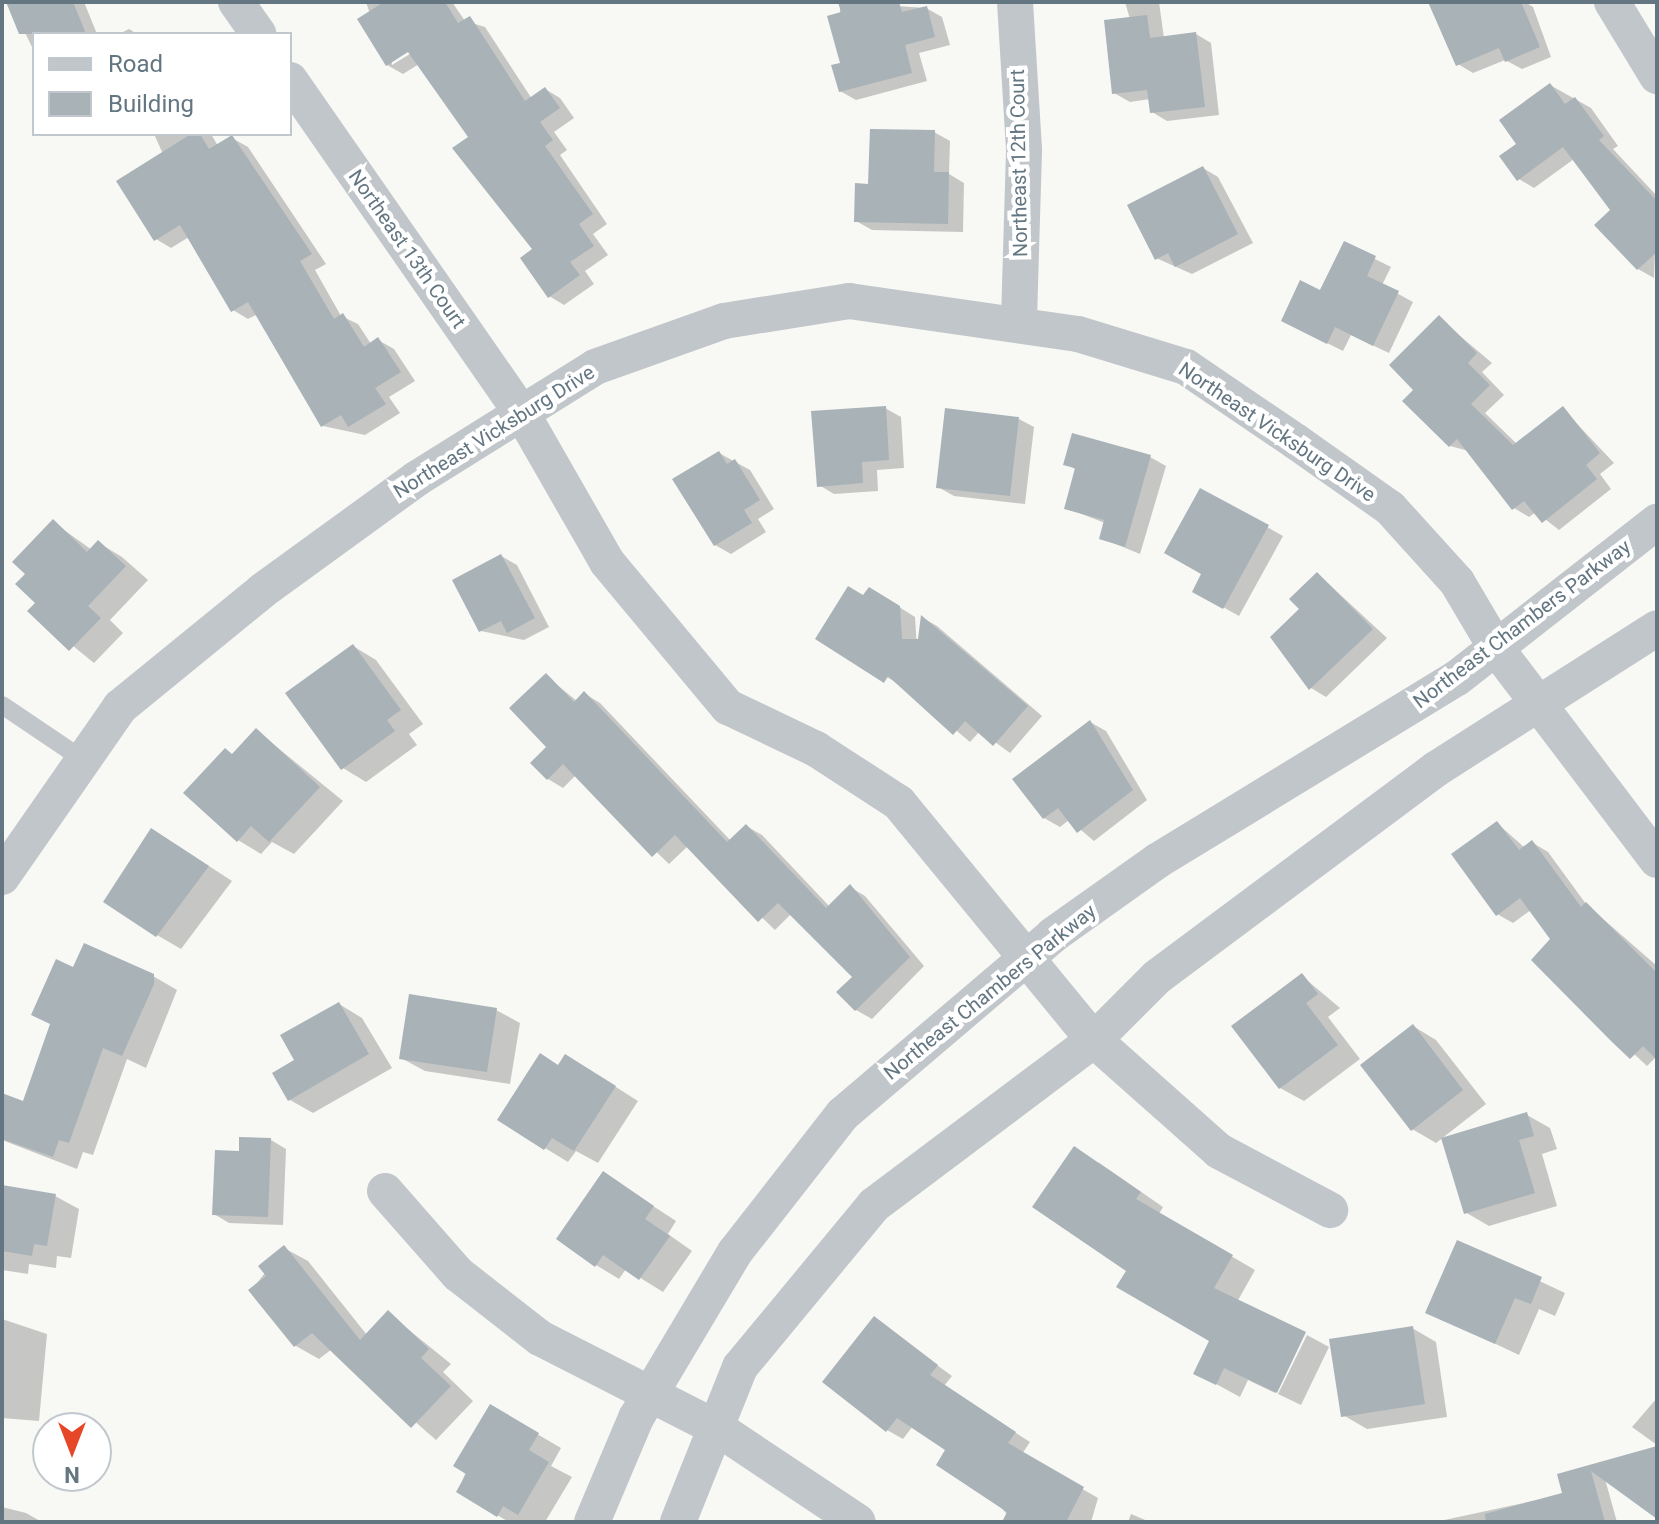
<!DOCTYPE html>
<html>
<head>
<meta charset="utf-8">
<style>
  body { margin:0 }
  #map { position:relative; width:1659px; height:1524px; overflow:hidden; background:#f8f8f5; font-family:Roboto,sans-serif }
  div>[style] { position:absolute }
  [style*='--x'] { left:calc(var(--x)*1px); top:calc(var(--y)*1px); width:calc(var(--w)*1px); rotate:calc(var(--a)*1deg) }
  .shadow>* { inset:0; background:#0003 }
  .building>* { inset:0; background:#a8b2b7 }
  .service>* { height:18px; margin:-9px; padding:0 9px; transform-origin:9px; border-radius:9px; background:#c1c6ca }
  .minor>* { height:36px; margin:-18px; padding:0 18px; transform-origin:18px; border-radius:18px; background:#c1c6ca }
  span { translate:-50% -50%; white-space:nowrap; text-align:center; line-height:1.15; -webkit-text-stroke:8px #fff; paint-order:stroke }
  .street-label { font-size:20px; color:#637681 }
  .frame { position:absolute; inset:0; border:4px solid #637681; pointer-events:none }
  .legend { position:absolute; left:32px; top:32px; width:260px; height:104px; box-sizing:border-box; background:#fff; border:2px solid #c1c8cd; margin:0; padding:10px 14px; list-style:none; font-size:24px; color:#637681 }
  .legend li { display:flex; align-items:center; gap:16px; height:40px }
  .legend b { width:40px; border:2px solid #c1c8cd }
  .north { position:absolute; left:32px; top:1412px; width:80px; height:80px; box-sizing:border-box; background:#fff; border:2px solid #c1c8cd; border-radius:50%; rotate:180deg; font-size:22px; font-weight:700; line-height:32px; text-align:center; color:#637681 }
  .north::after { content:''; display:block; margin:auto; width:28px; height:36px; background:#e54728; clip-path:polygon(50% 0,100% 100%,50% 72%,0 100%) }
</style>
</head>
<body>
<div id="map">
  <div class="shadow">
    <div style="clip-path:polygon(10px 2px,84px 2px,97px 34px,34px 34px,34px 51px)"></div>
    <div style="clip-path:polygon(evenodd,366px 2px,452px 2px,465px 21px,485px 27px,532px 99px,545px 89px,560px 98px,574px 118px,554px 132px,567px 150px,560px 155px,607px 224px,593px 234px,608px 255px,585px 271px,594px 284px,564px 305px,549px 296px,535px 250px,471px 137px,419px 64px,403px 74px,387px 65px,366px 2px,416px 45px,418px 49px,392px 65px,392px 60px,416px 45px)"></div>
    <div style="clip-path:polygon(840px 2px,926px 8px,942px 17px,950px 45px,919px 53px,927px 81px,856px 100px,840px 91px)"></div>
    <div style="clip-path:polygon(1125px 2px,1159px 2px,1164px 38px,1196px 34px,1211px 43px,1219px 115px,1167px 121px,1152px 112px,1150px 99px,1130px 102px,1114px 93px,1130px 19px)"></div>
    <div style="clip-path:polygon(1431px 2px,1525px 2px,1533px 7px,1551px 57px,1522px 69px,1505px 60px,1473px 73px,1458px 64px)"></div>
    <div style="clip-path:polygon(129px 29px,137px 34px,119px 34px)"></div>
    <div style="clip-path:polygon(1550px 85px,1591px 108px,1618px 146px,1613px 149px,1657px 196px,1654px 278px,1638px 269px,1613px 210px,1574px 159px,1534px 188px,1519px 179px,1519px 144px)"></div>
    <div style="clip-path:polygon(934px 132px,950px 141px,949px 174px,964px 183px,963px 232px,872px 230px,856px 221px,870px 186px)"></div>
    <div style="clip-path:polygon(154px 134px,211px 134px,218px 146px,232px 138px,248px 147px,326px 264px,315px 270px,341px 316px,358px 324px,371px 344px,378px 340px,394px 349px,415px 381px,389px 397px,400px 413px,365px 435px,323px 426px,258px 314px,248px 319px,233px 310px,189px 237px,171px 248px,156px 239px,163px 154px)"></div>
    <div style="clip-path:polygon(1203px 168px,1218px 177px,1253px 243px,1192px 274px,1156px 258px)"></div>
    <div style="clip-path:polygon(1345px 244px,1391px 267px,1382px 285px,1413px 302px,1389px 353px,1351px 335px,1343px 351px,1299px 329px)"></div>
    <div style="clip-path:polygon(1439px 318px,1492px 363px,1482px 372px,1504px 395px,1485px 413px,1517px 444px,1563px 409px,1614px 463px,1600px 474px,1611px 489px,1559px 530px,1536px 512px,1529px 517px,1514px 508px,1469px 451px,1450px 446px,1416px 390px)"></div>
    <div style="clip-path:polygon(885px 408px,901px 417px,904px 468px,877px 470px,878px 491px,834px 494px,819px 485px)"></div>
    <div style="clip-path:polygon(1019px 419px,1034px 427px,1025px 504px,954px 496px,938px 487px)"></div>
    <div style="clip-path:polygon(719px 453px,750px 470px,774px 509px,758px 519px,766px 532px,731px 554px,715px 545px)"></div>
    <div style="clip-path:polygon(1150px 457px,1166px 466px,1140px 554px,1101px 538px,1105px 523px,1066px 508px,1077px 470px,1065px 464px)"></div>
    <div style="clip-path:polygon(1201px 490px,1283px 536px,1239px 616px,1194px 591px,1204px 573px)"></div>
    <div style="clip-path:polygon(53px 522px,92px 550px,99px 543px,122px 557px,148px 580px,110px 620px,123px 633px,94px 663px,30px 611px,38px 603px,28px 574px)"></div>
    <div style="clip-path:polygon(501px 556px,517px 565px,549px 627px,524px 640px,481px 631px)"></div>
    <div style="clip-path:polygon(1318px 574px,1387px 638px,1326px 697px,1311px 688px,1302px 609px)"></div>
    <div style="clip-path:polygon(865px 597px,885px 598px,915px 617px,917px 649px,923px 618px,937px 626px,1042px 716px,1010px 753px,980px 731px,970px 742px,903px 686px,817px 639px)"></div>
    <div style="clip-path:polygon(353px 646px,376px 660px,423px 724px,409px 734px,417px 745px,366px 782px,343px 768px)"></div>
    <div style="clip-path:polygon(546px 676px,577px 701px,585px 694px,600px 703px,731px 841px,746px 826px,762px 835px,830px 907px,850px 887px,865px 896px,924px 966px,872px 1019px,856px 1010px,855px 977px,791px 914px,775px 930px,688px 846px,669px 864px,576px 775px,563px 788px,548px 779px)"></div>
    <div style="clip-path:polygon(1090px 722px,1106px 731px,1147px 800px,1094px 841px,1069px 820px,1060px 827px,1044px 818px)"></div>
    <div style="clip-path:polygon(256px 730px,343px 801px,294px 854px,272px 842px,261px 854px,238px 840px,233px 755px)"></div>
    <div style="clip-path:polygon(1497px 823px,1525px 848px,1533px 843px,1548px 852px,1586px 904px,1657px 966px,1657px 1056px,1647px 1066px,1533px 960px,1553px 939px,1531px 910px,1513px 923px,1497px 914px)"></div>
    <div style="clip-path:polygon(175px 844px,232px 881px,181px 949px,157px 935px)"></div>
    <div style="clip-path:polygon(74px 970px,153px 976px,177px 990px,146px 1068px,127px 1059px,93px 1155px,83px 1152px,77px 1169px,2px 1140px,2px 1095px,24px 1103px)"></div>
    <div style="clip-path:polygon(1302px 976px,1340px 1008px,1328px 1017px,1360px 1059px,1304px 1101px,1280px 1088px)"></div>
    <div style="clip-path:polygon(339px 1004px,362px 1018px,392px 1068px,313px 1113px,290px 1100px,297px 1061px)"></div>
    <div style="clip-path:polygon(496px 1010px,520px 1023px,510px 1084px,425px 1071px,401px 1058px)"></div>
    <div style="clip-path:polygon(1413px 1026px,1436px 1040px,1486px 1104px,1436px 1143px,1412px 1129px)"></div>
    <div style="clip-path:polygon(560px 1066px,589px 1070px,638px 1101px,598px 1163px,576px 1151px,568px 1162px,499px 1120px)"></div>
    <div style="clip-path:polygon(1527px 1115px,1550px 1128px,1557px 1149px,1542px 1154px,1557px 1206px,1489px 1226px,1465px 1212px)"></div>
    <div style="clip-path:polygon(271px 1140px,286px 1149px,283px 1225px,229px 1223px,214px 1214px,241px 1153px)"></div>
    <div style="clip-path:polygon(1098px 1162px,1163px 1207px,1159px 1214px,1255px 1270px,1237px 1302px,1304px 1333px,1275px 1393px,1248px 1380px,1240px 1397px,1196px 1373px,1212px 1340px)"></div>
    <div style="clip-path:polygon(604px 1174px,676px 1221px,668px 1234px,692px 1251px,663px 1292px,626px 1269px,619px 1279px,596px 1265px)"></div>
    <div style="clip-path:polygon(2px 1187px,55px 1196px,79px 1209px,71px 1258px,57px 1256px,56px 1268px,29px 1264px,28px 1274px,2px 1270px)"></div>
    <div style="clip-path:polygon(1458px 1243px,1565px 1293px,1555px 1316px,1539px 1309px,1519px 1355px,1428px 1312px)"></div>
    <div style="clip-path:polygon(284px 1248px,308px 1261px,367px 1335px,388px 1313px,451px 1364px,443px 1372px,473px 1401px,436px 1440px,332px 1349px,319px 1359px,296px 1346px,251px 1291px)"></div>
    <div style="clip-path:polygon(2px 1319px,47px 1334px,39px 1421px,2px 1418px)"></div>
    <div style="clip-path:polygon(874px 1319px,952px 1376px,944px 1386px,1030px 1442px,1022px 1454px,1098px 1498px,1091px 1522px,1014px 1522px,948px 1449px,913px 1426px,903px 1439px,887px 1430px)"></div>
    <div style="clip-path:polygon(1412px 1328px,1436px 1342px,1447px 1417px,1367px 1429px,1343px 1415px)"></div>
    <div style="clip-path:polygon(1307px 1335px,1329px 1347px,1301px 1405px,1278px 1394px)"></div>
    <div style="clip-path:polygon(1657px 1398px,1657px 1445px,1632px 1427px)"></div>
    <div style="clip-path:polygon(491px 1407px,561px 1448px,551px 1466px,572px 1477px,545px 1522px,509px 1522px,458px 1492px)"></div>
    <div style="clip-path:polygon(1657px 1448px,1657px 1516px,1605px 1479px,1617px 1522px,1435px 1522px,1565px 1494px,1559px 1475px)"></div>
    <div style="clip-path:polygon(2px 1507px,26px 1513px,42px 1522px,2px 1522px)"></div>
    <div style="clip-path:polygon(1131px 1514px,1150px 1522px,1128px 1522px)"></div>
  </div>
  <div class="building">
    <div style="clip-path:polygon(6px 2px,73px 2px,86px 34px,19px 34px)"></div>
    <div style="clip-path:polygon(384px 2px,445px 2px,458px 23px,470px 16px,525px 101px,545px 87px,560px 108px,540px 122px,553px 140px,545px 146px,593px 214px,579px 224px,594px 246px,570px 262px,580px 275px,548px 298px,520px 258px,532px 249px,452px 148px,468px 137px,408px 52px,386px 66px,357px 19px)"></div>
    <div style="clip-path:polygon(838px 2px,899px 2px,902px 12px,927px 6px,935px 37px,905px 45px,912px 73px,839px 92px,831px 65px,840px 63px,827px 16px,841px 12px)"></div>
    <div style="clip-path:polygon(1428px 2px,1521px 2px,1540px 47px,1505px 62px,1499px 48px,1456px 66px)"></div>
    <div style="clip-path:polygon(1147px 15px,1150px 38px,1196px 32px,1205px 107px,1150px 113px,1147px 90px,1112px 94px,1104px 20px)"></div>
    <div style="clip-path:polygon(1550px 83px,1565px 104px,1575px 97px,1604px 136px,1599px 140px,1657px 201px,1657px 252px,1637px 270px,1594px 225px,1610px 210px,1563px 147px,1517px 181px,1499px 156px,1516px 144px,1499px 120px)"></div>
    <div style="clip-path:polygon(870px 129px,935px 130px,934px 172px,949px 172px,948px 224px,854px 222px,855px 183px,868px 184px)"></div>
    <div style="clip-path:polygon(191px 134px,200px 134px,209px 149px,232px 135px,312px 254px,300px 261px,334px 319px,343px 313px,364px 347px,378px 337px,401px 372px,375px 388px,386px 404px,348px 427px,341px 415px,321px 427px,248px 302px,231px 312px,180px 225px,154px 241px,116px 181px)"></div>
    <div style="clip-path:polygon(1203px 166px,1238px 234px,1175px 267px,1168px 253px,1155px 260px,1127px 205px)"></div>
    <div style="clip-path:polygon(1344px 241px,1376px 256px,1367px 276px,1399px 291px,1373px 346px,1335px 327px,1327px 344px,1281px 321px,1300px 280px,1320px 290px)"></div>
    <div style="clip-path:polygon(1439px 315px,1477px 353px,1468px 363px,1490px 385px,1471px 404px,1513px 445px,1563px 406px,1600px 453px,1586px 465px,1597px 479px,1542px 523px,1524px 501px,1512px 510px,1457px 439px,1449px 447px,1402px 401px,1413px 390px,1389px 365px)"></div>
    <div style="clip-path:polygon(886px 406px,889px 460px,862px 462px,863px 483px,817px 487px,811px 411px)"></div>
    <div style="clip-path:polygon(945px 408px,1019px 417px,1010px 496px,936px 488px)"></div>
    <div style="clip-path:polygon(1072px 433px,1151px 455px,1125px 547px,1099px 539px,1104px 520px,1064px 509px,1075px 468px,1063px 465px)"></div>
    <div style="clip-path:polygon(719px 451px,727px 464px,735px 459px,760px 500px,744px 510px,752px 523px,714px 546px,672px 479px)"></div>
    <div style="clip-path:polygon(1200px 488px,1269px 525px,1223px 609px,1192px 592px,1201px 574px,1164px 553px)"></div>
    <div style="clip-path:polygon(53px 519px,87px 552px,98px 540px,126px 566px,88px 606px,101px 618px,69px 651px,27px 611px,35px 603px,15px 584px,25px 574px,12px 562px)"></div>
    <div style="clip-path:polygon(501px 554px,535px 618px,507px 633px,501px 621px,479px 632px,452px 580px)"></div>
    <div style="clip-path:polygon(1317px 572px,1373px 629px,1309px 690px,1270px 637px,1299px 609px,1289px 599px)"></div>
    <div style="clip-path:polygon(848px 586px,863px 595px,869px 587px,900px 606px,902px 639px,918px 639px,921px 615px,1028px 706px,993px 746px,965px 721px,953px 735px,888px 676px,884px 683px,815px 639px)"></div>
    <div style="clip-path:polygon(353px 644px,401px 710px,387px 720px,395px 731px,341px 770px,285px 693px)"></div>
    <div style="clip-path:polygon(546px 673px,574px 702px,584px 691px,727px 842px,746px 824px,826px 908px,850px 884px,910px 957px,855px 1011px,836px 992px,852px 977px,778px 903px,758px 922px,675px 835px,652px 857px,563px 764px,547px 780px,530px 763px,546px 747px,509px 708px)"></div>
    <div style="clip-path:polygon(1090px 720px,1133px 790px,1077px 833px,1058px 808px,1043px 819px,1012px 779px)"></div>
    <div style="clip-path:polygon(256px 728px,320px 787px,269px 842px,251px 826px,237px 842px,183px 793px,225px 748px,232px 754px)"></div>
    <div style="clip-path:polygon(1497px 821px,1519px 850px,1532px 840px,1581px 907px,1586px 902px,1657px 973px,1657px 1060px,1643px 1046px,1630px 1059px,1611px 1041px,1531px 960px,1550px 939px,1520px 898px,1496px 916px,1451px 854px)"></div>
    <div style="clip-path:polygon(151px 828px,209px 866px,156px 937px,103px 902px)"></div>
    <div style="clip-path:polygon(84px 943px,154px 974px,154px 984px,122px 1056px,103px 1048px,69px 1143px,59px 1140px,53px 1157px,2px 1139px,2px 1093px,23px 1101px,50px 1024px,31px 1015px,56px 959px,73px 967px)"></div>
    <div style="clip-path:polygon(1302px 973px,1318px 994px,1306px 1003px,1338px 1045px,1279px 1089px,1231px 1026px)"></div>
    <div style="clip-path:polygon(409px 994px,497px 1008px,487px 1072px,399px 1059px)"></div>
    <div style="clip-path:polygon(339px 1002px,369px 1054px,288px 1101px,272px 1073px,294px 1060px,280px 1035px)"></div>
    <div style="clip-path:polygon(1413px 1024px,1463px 1090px,1411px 1131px,1360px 1065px)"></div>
    <div style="clip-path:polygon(540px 1053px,558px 1065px,565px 1054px,616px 1086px,574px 1151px,552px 1138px,544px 1150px,497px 1120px)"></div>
    <div style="clip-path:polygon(1527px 1112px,1534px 1136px,1519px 1140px,1535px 1193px,1464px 1214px,1441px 1138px)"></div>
    <div style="clip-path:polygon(239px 1137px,271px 1138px,268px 1217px,212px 1215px,215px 1150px,239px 1151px)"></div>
    <div style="clip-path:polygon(1074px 1146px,1141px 1192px,1136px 1199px,1233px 1255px,1214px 1288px,1306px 1332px,1277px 1393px,1224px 1368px,1216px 1385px,1193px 1374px,1209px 1341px,1116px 1287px,1126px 1271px,1032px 1207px)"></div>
    <div style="clip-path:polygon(603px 1171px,654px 1206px,645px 1219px,670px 1236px,639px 1280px,603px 1255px,595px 1267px,556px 1239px)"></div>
    <div style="clip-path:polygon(2px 1185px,56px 1194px,47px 1246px,34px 1244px,32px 1256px,2px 1251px)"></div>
    <div style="clip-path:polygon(1457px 1240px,1542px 1277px,1531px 1304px,1515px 1298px,1495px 1344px,1425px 1313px)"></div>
    <div style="clip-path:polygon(284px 1245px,360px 1340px,388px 1310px,429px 1349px,421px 1358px,451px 1386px,411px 1428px,312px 1333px,294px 1347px,248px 1290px,266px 1276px,258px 1266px)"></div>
    <div style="clip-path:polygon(874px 1316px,938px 1365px,930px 1375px,1016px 1432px,1008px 1443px,1084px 1487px,1066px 1522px,1002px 1522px,1007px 1512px,936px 1465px,945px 1450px,897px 1418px,886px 1432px,822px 1382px)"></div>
    <div style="clip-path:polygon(1413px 1326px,1425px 1404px,1341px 1417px,1329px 1339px)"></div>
    <div style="clip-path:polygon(490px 1404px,539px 1433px,529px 1450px,549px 1462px,518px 1515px,503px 1506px,497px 1517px,456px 1492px,466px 1474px,453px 1466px)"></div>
    <div style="clip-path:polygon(1657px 1446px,1657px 1519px,1591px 1471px,1605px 1522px,1486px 1522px,1485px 1514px,1562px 1493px,1557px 1474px)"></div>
  </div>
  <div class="service">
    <div style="--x:2;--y:705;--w:97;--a:34"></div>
  </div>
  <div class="minor">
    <div style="--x:236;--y:2;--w:39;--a:55"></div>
    <div style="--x:1015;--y:2;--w:149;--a:86.5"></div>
    <div style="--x:1024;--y:151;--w:172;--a:91.7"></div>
    <div style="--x:1612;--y:2;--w:87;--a:58.7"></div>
    <div style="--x:290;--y:80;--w:410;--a:55.2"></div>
    <div style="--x:524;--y:417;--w:167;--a:60.2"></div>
    <div style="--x:607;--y:562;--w:189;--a:50.2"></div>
    <div style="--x:728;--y:707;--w:98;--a:25.5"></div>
    <div style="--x:816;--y:749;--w:99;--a:33"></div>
    <div style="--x:899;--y:803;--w:307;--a:50.6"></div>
    <div style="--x:1094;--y:1040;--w:167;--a:41.6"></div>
    <div style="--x:1219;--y:1151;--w:126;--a:28"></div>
    <div style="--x:2;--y:877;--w:207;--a:-55.2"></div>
    <div style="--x:120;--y:707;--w:183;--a:-39.2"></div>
    <div style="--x:262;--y:591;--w:190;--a:-36"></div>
    <div style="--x:416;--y:479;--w:211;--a:-32"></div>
    <div style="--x:595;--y:367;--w:137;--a:-19.6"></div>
    <div style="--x:724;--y:321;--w:127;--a:-9.1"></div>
    <div style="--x:849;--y:301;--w:231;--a:8.2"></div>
    <div style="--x:1078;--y:334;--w:113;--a:17"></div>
    <div style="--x:1186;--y:367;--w:132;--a:34.2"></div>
    <div style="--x:1295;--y:441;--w:116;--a:35.2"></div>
    <div style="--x:1390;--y:508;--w:100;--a:47.8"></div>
    <div style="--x:1457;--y:582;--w:77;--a:59.4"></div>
    <div style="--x:1496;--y:648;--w:266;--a:52.8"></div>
    <div style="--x:385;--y:1191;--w:111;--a:48.7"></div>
    <div style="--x:458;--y:1274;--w:104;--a:38"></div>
    <div style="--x:540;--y:1338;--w:199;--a:27"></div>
    <div style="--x:717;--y:1428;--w:169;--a:33.7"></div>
    <div style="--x:592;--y:1522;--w:113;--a:-67.1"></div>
    <div style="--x:636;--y:1418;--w:193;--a:-59.2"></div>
    <div style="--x:735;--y:1252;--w:175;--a:-52"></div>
    <div style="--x:843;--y:1114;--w:276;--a:-40.4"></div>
    <div style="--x:1053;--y:935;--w:128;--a:-35.4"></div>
    <div style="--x:1157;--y:861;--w:351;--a:-31.4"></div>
    <div style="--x:1457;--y:678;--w:254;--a:-38"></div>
    <div style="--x:678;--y:1522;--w:167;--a:-68.2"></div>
    <div style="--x:740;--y:1367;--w:210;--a:-50.4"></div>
    <div style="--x:874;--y:1205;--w:275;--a:-36.9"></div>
    <div style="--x:1094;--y:1040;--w:89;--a:-45"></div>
    <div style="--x:1157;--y:977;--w:348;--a:-36.7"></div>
    <div style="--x:1436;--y:769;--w:262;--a:-32.5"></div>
  </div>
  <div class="street-label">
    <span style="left:1019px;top:163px;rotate:-91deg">Northeast 12th Court</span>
    <span style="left:407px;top:249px;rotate:55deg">Northeast 13th Court</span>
    <span style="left:494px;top:432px;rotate:-32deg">Northeast Vicksburg Drive</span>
    <span style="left:1277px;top:432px;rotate:34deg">Northeast Vicksburg Drive</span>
    <span style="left:1522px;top:624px;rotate:-37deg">Northeast Chambers Parkway</span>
    <span style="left:990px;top:992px;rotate:-39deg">Northeast Chambers Parkway</span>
  </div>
  <div class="frame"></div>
  <ul class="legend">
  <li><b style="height:10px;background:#c1c6ca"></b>Road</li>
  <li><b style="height:22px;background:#a8b2b7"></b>Building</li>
  </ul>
  <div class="north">N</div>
</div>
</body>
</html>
